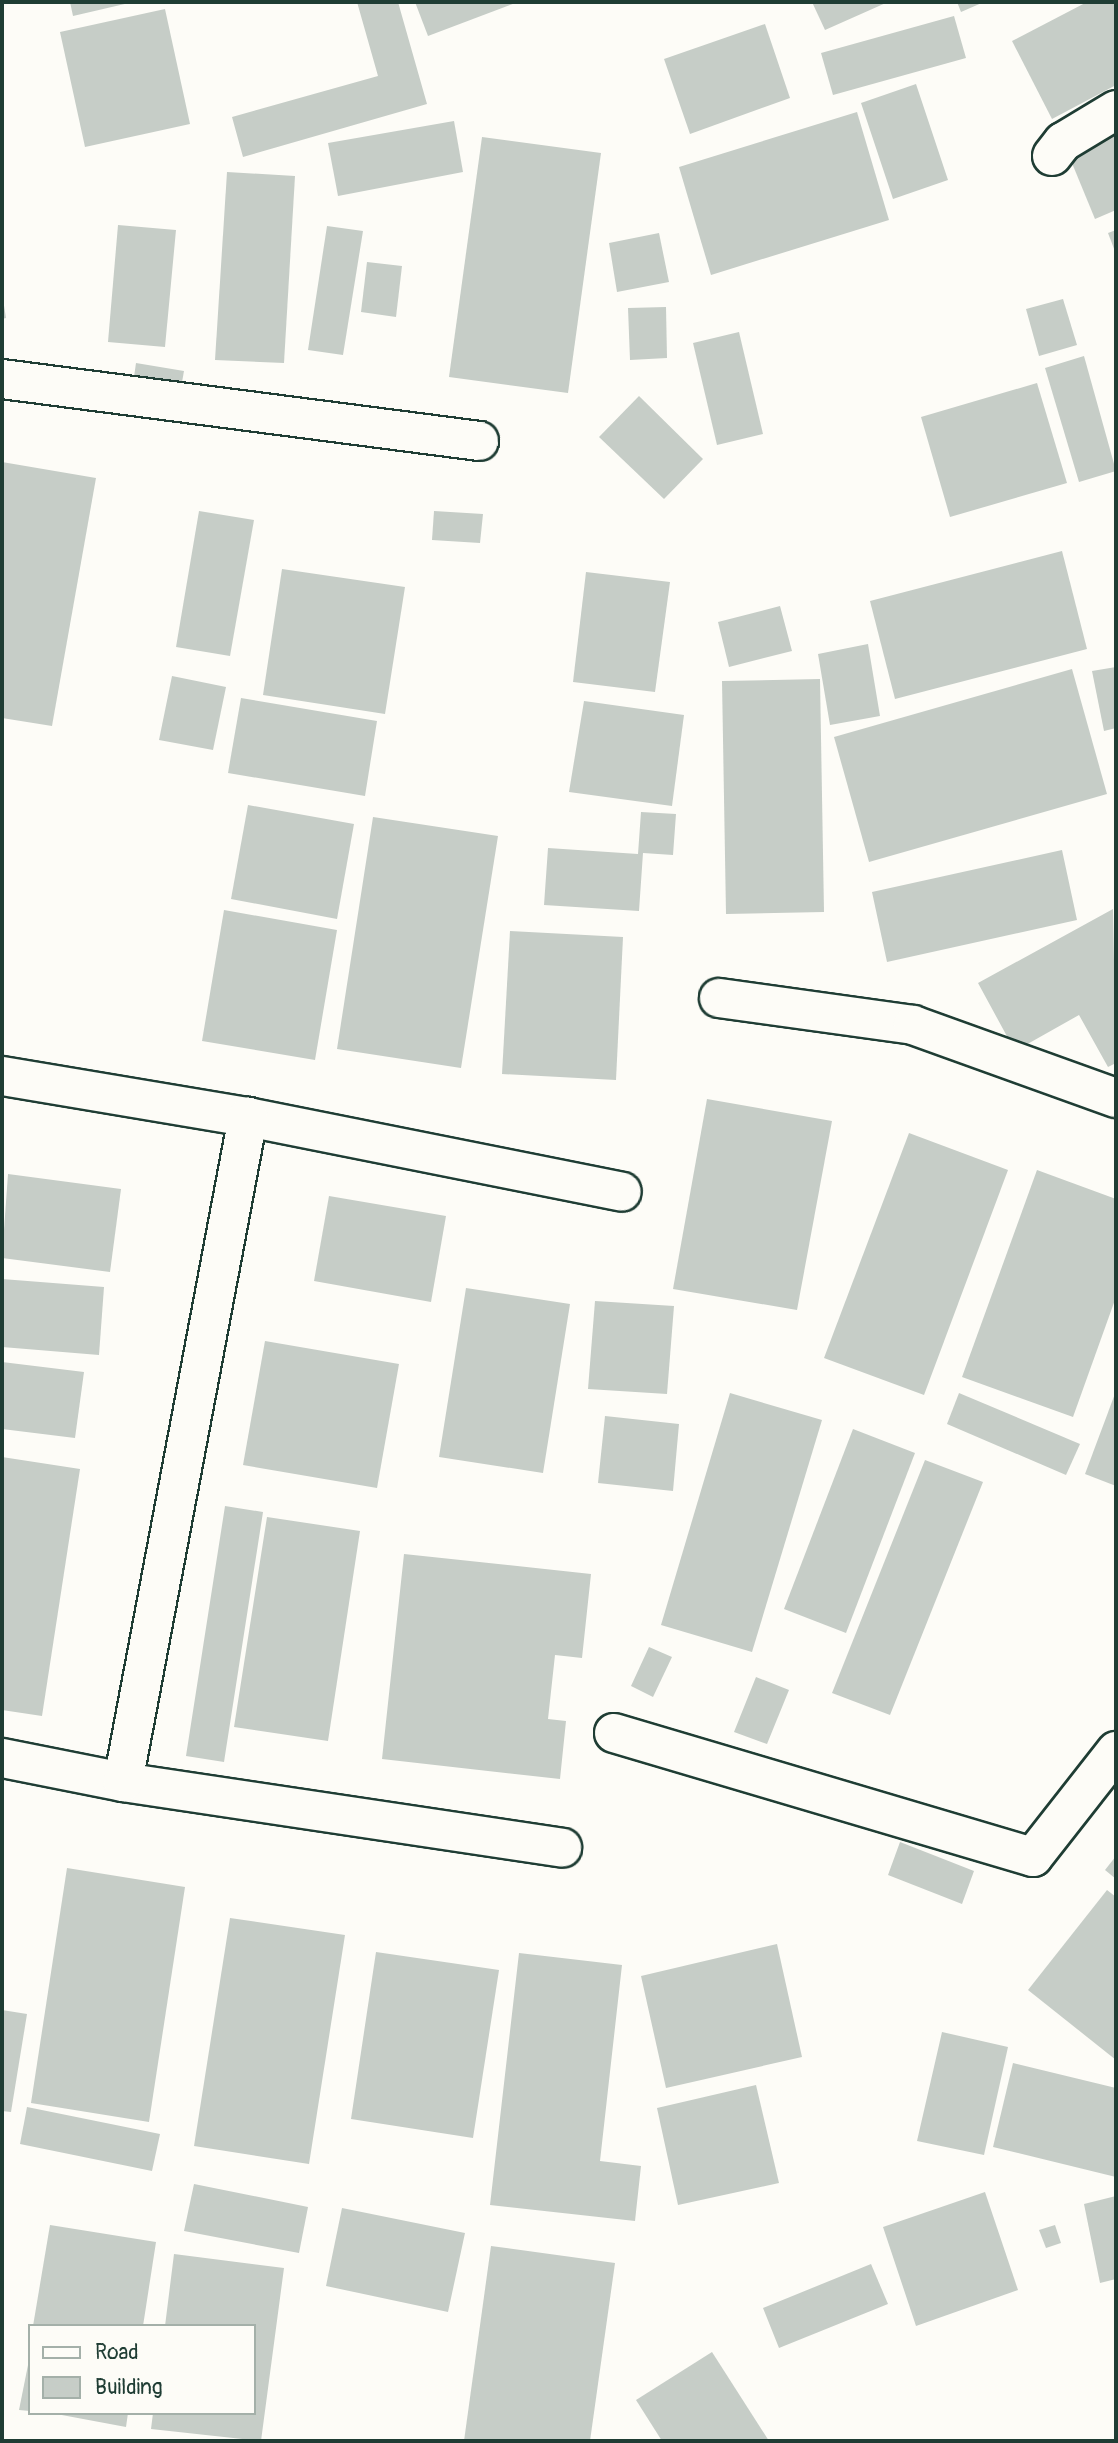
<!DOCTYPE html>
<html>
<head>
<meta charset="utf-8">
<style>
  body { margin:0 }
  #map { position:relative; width:1118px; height:2443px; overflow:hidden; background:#fdfcf7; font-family:Pangolin,sans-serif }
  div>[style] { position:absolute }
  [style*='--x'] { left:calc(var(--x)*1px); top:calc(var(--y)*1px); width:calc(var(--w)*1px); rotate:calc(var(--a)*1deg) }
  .building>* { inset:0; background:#c6cdc7 }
  .roads { filter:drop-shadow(2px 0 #1f3d34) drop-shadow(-2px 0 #1f3d34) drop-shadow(0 2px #1f3d34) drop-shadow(0 -2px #1f3d34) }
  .minor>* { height:38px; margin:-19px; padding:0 19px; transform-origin:19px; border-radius:19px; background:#fdfcf7 }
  span { translate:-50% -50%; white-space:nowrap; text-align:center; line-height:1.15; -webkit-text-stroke:5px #fdfcf7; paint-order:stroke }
  .frame { position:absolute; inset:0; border:4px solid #1f3d34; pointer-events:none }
  .legend { position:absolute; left:28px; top:2324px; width:228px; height:91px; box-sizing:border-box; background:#fdfcf7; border:2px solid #a4b0a9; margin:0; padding:9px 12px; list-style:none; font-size:21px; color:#1f3d34 }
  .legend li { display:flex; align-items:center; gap:14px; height:35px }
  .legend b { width:35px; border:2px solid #a4b0a9 }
</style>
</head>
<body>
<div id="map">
  <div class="building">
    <div style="clip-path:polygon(70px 2px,129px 2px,129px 3px,73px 16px)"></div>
    <div style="clip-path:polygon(357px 2px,398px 2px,427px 104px,243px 157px,232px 117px,378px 76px)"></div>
    <div style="clip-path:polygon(415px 2px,518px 2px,428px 36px)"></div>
    <div style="clip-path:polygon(812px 2px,888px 2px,825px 30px)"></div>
    <div style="clip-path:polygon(957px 2px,984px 2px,961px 12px)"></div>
    <div style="clip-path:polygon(1087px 2px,1116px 2px,1116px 85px,1052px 119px,1012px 41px)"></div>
    <div style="clip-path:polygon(165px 9px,190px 124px,85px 147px,60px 32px)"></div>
    <div style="clip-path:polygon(954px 16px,966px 58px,833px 95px,821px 53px)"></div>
    <div style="clip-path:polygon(765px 24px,790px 98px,690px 134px,664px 59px)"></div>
    <div style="clip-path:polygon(916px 84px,948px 180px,893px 199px,861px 103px)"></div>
    <div style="clip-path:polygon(857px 112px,889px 220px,711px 275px,679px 167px)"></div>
    <div style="clip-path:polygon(454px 121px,463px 172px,338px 196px,328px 143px)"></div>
    <div style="clip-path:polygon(1116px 130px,1116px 210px,1095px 219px,1067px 151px)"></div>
    <div style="clip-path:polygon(482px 137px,601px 153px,568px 393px,449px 377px)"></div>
    <div style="clip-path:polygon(227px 172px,295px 176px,284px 363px,215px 360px)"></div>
    <div style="clip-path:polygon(118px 225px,176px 230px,165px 347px,108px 342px)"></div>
    <div style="clip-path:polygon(327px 226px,363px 231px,343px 355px,308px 350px)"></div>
    <div style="clip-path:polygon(1116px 230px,1116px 254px,1108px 233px)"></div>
    <div style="clip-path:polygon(659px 233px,669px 282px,617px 292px,609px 243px)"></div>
    <div style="clip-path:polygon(367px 262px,402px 266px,396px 317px,361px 312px)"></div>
    <div style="clip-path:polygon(2px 293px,6px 318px,2px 319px)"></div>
    <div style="clip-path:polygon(1063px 299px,1077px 345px,1039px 356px,1026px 309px)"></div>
    <div style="clip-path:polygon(666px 307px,667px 358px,630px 360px,628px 308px)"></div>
    <div style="clip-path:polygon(739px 332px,763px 434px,717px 445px,693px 343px)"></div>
    <div style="clip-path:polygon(1084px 356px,1116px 471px,1079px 482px,1045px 368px)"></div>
    <div style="clip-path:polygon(136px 363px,184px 371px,179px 399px,132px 391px)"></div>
    <div style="clip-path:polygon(1037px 383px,1067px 483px,950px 517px,921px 417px)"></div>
    <div style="clip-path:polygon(639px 396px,703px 459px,664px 499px,599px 437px)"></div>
    <div style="clip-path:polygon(2px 462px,96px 478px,52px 726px,2px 718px)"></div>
    <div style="clip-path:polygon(199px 511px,254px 520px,230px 656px,176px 647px)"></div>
    <div style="clip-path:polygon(434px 511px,483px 514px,480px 543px,432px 540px)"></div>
    <div style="clip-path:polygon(1062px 551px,1087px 649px,895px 699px,870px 601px)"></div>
    <div style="clip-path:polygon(282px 569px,405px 587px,385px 714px,263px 695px)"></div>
    <div style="clip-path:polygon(586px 572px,670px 582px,655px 692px,573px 682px)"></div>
    <div style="clip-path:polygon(780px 606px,792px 651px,729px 667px,718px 622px)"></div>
    <div style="clip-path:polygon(868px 644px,880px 716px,830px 725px,818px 654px)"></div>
    <div style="clip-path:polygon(1116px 667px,1116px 728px,1104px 731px,1092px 671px)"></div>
    <div style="clip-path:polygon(1072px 669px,1107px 794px,869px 862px,834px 737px)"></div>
    <div style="clip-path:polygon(172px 676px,226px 687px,213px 750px,159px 740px)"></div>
    <div style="clip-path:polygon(820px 679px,824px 912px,726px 914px,722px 681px)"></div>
    <div style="clip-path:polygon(241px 698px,377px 721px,365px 796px,228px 773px)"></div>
    <div style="clip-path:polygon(584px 701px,684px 715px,672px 806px,569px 792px)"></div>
    <div style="clip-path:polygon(248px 805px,354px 824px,337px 919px,231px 899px)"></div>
    <div style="clip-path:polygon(641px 812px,676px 814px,673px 855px,643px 853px,639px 911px,544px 905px,548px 848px,638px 854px)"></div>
    <div style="clip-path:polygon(373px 817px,498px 836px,461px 1068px,337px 1049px)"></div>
    <div style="clip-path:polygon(1062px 850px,1077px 920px,887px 962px,872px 892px)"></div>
    <div style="clip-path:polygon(1113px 909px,1116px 1063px,1108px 1067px,1079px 1015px,1015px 1051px,978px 983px)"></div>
    <div style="clip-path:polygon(224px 910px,337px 930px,315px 1060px,202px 1041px)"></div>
    <div style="clip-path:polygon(510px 931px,623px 937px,616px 1080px,502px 1074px)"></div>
    <div style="clip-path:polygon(707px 1099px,832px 1121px,797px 1310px,673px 1289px)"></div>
    <div style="clip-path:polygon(909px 1133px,1008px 1170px,924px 1395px,824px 1358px)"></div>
    <div style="clip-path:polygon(1037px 1170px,1116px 1199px,1116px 1297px,1073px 1417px,962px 1377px)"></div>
    <div style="clip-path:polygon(8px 1174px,121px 1189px,110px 1272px,2px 1258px)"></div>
    <div style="clip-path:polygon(329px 1196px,446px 1216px,431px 1302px,314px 1281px)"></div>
    <div style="clip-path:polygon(2px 1279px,104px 1287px,99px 1355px,2px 1347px)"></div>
    <div style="clip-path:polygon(466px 1288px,570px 1304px,543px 1473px,439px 1457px)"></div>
    <div style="clip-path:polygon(595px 1301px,674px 1306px,667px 1394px,588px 1389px)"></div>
    <div style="clip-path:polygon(265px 1341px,399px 1364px,377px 1488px,243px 1465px)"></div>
    <div style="clip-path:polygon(2px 1362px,84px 1372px,75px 1438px,2px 1429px)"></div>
    <div style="clip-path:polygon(1116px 1391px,1116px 1486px,1085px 1474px)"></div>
    <div style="clip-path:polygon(730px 1393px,822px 1420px,752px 1652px,661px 1625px)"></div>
    <div style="clip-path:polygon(959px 1393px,1080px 1444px,1066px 1475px,947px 1424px)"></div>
    <div style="clip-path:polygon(605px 1416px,679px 1424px,673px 1491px,598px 1483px)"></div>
    <div style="clip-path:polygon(853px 1429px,915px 1453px,846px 1633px,784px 1609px)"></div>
    <div style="clip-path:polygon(2px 1457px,80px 1469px,42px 1716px,2px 1710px)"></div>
    <div style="clip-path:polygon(925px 1460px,983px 1482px,890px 1715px,832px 1693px)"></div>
    <div style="clip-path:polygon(225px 1506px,263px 1512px,224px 1762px,186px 1756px)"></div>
    <div style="clip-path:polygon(267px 1517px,360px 1531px,328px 1741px,234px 1727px)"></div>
    <div style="clip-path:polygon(404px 1554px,591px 1574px,582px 1658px,555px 1655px,548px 1719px,566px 1721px,560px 1779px,382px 1759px)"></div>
    <div style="clip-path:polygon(649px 1647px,672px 1657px,653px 1697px,631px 1686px)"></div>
    <div style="clip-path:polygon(756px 1677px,789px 1690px,767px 1744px,734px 1732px)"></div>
    <div style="clip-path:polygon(900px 1842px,974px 1871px,962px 1904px,888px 1875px)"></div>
    <div style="clip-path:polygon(1116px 1856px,1116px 1879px,1105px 1870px)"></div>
    <div style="clip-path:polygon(67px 1868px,185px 1887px,149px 2122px,31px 2103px)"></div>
    <div style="clip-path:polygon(1107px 1890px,1116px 1897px,1116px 2060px,1028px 1990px)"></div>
    <div style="clip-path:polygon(230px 1918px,345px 1935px,309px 2164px,194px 2146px)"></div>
    <div style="clip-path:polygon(777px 1944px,802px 2057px,666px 2088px,641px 1976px)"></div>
    <div style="clip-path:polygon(376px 1952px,499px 1970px,473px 2138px,351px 2119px)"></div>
    <div style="clip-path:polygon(519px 1953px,622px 1965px,600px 2161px,641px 2166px,635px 2221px,490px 2205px)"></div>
    <div style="clip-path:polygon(2px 2010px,27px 2014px,11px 2112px,2px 2111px)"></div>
    <div style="clip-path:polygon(942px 2032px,1008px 2047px,984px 2155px,917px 2141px)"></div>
    <div style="clip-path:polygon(1013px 2063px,1116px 2088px,1116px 2177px,993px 2147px)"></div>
    <div style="clip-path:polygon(756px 2085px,779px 2183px,678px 2205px,657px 2108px)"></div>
    <div style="clip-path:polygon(27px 2107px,160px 2134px,152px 2171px,20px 2144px)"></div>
    <div style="clip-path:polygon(194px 2184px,308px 2207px,299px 2253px,184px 2231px)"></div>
    <div style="clip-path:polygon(985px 2192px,1018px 2290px,916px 2326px,883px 2227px)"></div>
    <div style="clip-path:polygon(1116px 2196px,1116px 2279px,1100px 2283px,1084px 2204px)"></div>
    <div style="clip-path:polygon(342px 2208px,465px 2233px,448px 2312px,326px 2286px)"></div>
    <div style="clip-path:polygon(50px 2225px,156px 2242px,143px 2326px,33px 2326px)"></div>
    <div style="clip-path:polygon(1055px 2225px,1061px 2243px,1046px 2248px,1039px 2230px)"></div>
    <div style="clip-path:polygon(491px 2246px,615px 2263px,590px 2441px,464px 2441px)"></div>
    <div style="clip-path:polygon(174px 2254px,284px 2268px,261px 2441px,151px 2429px,153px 2413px,254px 2413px,254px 2326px,165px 2326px)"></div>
    <div style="clip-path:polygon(871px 2264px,888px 2304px,779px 2348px,763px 2308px)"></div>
    <div style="clip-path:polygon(712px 2352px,769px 2441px,662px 2441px,636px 2400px)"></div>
    <div style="clip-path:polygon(30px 2355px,30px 2411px,19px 2410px)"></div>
    <div style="clip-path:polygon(51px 2413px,128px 2413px,126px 2427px)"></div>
  </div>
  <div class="roads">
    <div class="minor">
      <div style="--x:1052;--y:156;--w:18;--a:-52"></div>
      <div style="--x:1063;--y:142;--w:62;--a:-31.1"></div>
      <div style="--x:2;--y:379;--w:481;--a:7.4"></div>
      <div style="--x:719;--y:998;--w:196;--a:7.9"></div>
      <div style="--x:913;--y:1025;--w:216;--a:19.8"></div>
      <div style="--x:2;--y:1076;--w:249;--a:9.5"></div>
      <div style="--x:248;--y:1117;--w:381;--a:11.3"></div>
      <div style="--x:614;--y:1733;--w:437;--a:16.5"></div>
      <div style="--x:1033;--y:1857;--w:135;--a:-51.9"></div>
      <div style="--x:2;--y:1758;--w:123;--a:11.2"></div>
      <div style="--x:123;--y:1782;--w:444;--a:8.5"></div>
      <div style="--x:123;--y:1782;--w:677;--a:-79.35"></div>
    </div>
  </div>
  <div class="frame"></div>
  <ul class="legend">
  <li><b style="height:9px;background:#fdfcf7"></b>Road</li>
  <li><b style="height:19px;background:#c6cdc7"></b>Building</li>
  </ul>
</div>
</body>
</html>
